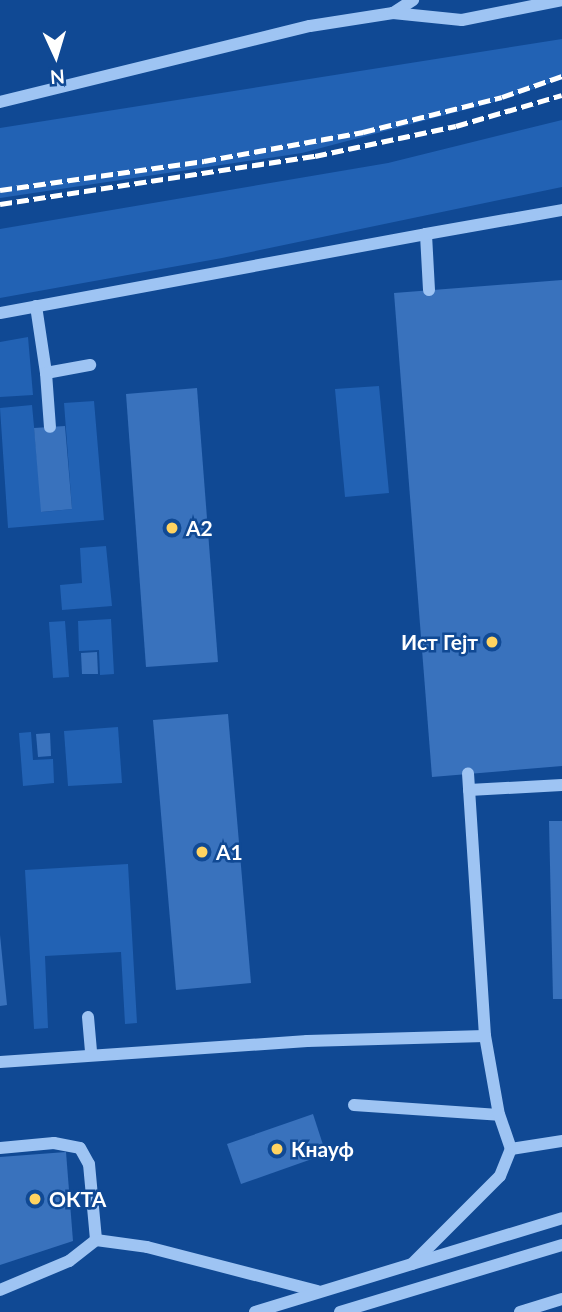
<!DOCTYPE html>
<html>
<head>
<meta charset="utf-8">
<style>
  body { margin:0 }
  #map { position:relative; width:562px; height:1312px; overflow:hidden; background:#104994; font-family:Lato,sans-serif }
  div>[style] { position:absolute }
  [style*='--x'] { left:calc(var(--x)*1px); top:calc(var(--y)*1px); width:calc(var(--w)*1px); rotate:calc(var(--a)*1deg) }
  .green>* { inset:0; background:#2262b4 }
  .building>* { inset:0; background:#3972bd }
  .minor>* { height:12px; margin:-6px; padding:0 6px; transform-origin:6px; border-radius:6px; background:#9ec4f3 }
  .rail>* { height:5px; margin-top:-2.5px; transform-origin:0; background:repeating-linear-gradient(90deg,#fff 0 12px,transparent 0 17px) }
  .dots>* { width:19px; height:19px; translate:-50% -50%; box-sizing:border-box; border:4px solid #104994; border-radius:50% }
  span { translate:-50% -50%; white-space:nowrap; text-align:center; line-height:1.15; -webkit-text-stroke:5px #104994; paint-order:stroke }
  .poi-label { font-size:21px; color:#fff; font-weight:700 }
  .left { translate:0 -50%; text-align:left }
  .right { translate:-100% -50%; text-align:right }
  .north { position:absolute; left:21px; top:21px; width:70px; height:70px; -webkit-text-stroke:5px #104994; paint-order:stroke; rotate:176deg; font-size:19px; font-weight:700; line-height:28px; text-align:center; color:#fff }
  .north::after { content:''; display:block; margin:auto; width:24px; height:32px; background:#fff; clip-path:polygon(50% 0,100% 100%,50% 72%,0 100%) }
</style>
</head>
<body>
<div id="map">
  <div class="green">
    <div style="clip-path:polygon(562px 39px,562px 79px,502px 100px,302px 153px,0 198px,0 128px)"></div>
    <div style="clip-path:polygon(562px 120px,562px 187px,222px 258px,0 298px,0 229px,388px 163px)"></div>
    <div style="clip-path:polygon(28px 337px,33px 395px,0 397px,0 342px)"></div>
    <div style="clip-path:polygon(379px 386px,389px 493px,345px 497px,335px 389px)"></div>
    <div style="clip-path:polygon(94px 401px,104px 520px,8px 528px,0 408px,32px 405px,42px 512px,72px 509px,64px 403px)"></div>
    <div style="clip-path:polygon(106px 546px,112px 606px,62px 610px,60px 585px,82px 583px,80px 548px)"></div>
    <div style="clip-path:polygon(111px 619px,114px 674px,100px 675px,99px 650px,79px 651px,78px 621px)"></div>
    <div style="clip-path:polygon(65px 621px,69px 677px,53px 678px,49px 622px)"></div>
    <div style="clip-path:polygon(118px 727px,122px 783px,68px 786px,64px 731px)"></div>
    <div style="clip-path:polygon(31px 732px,33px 760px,53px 759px,54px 783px,23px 786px,19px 733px)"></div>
    <div style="clip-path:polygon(128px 864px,137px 1023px,125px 1024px,121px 952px,45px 956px,48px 1028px,34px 1029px,25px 870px)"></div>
  </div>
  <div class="building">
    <div style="clip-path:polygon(562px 280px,562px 766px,432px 777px,394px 293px)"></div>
    <div style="clip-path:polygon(197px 388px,218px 662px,146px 667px,126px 394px)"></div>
    <div style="clip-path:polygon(65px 426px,72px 509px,41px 512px,34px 428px)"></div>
    <div style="clip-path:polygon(97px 652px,98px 674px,82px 674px,81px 653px)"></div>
    <div style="clip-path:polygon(228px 714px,251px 983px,176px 990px,153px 720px)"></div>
    <div style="clip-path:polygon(50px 733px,51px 756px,38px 757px,36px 734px)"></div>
    <div style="clip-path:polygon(549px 821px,562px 821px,562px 999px,553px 999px)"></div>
    <div style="clip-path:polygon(0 935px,7px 1005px,0 1006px)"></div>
    <div style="clip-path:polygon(313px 1114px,326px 1154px,241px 1184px,227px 1144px)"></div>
    <div style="clip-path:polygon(66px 1152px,73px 1241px,0 1265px,0 1157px)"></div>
  </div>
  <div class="minor">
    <div style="--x:393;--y:13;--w:24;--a:-33"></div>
    <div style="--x:0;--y:102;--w:319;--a:-13.8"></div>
    <div style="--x:310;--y:26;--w:84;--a:-8.9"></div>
    <div style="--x:393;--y:13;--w:69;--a:5.8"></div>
    <div style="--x:462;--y:20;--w:102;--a:-11.3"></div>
    <div style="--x:429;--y:290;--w:56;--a:-93.1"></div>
    <div style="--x:426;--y:234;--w:138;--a:-10"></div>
    <div style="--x:36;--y:306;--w:68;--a:81.5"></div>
    <div style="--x:46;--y:373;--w:45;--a:-10.3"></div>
    <div style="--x:0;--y:313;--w:433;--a:-10.5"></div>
    <div style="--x:46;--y:373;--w:54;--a:85.8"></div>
    <div style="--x:469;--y:790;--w:93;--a:-3.1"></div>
    <div style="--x:88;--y:1017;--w:37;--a:85"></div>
    <div style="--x:0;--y:1062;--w:308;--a:-3.9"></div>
    <div style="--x:307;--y:1041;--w:178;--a:-1.6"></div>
    <div style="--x:354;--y:1105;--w:145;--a:3.9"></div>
    <div style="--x:0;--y:1148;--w:54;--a:-5.3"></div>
    <div style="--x:54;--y:1143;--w:26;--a:11"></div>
    <div style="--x:80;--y:1148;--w:18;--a:61"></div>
    <div style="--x:89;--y:1164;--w:76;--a:84.7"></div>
    <div style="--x:96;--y:1240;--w:34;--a:142"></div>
    <div style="--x:69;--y:1261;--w:75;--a:157.2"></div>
    <div style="--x:511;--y:1149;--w:52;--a:-8.9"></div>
    <div style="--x:96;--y:1240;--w:51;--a:7.8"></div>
    <div style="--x:147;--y:1247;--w:176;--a:14.5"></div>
    <div style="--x:412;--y:1264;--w:124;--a:-45"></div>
    <div style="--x:500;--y:1176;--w:29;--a:-68"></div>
    <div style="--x:511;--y:1149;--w:36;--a:-109"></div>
    <div style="--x:499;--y:1115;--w:80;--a:-100"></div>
    <div style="--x:485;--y:1036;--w:263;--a:-93.7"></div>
    <div style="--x:255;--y:1312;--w:321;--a:-17"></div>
    <div style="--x:340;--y:1312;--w:232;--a:-16.8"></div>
    <div style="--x:520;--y:1312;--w:44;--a:-17.2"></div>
  </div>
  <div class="rail">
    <div style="--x:0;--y:190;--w:206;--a:-8.1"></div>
    <div style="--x:204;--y:161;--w:162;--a:-10.3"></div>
    <div style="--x:363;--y:132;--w:143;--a:-14.1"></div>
    <div style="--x:502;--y:97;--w:64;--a:-19.3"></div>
    <div style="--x:0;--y:204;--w:319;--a:-8.7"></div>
    <div style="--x:315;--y:156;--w:144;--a:-12"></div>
    <div style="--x:456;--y:126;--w:110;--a:-16.3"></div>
  </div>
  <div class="dots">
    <div style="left:172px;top:528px;background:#ffd361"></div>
    <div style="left:492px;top:642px;background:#ffd361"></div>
    <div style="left:202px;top:852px;background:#ffd361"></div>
    <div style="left:277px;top:1149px;background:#ffd361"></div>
    <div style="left:35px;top:1199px;background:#ffd361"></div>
  </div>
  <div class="poi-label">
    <span class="left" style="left:186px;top:528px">А2</span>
    <span class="right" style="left:478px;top:642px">Ист Гејт</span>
    <span class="left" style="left:216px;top:852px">А1</span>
    <span class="left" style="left:291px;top:1149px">Кнауф</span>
    <span class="left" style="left:49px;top:1199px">ОКТА</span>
  </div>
  <div class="north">N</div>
</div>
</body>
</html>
